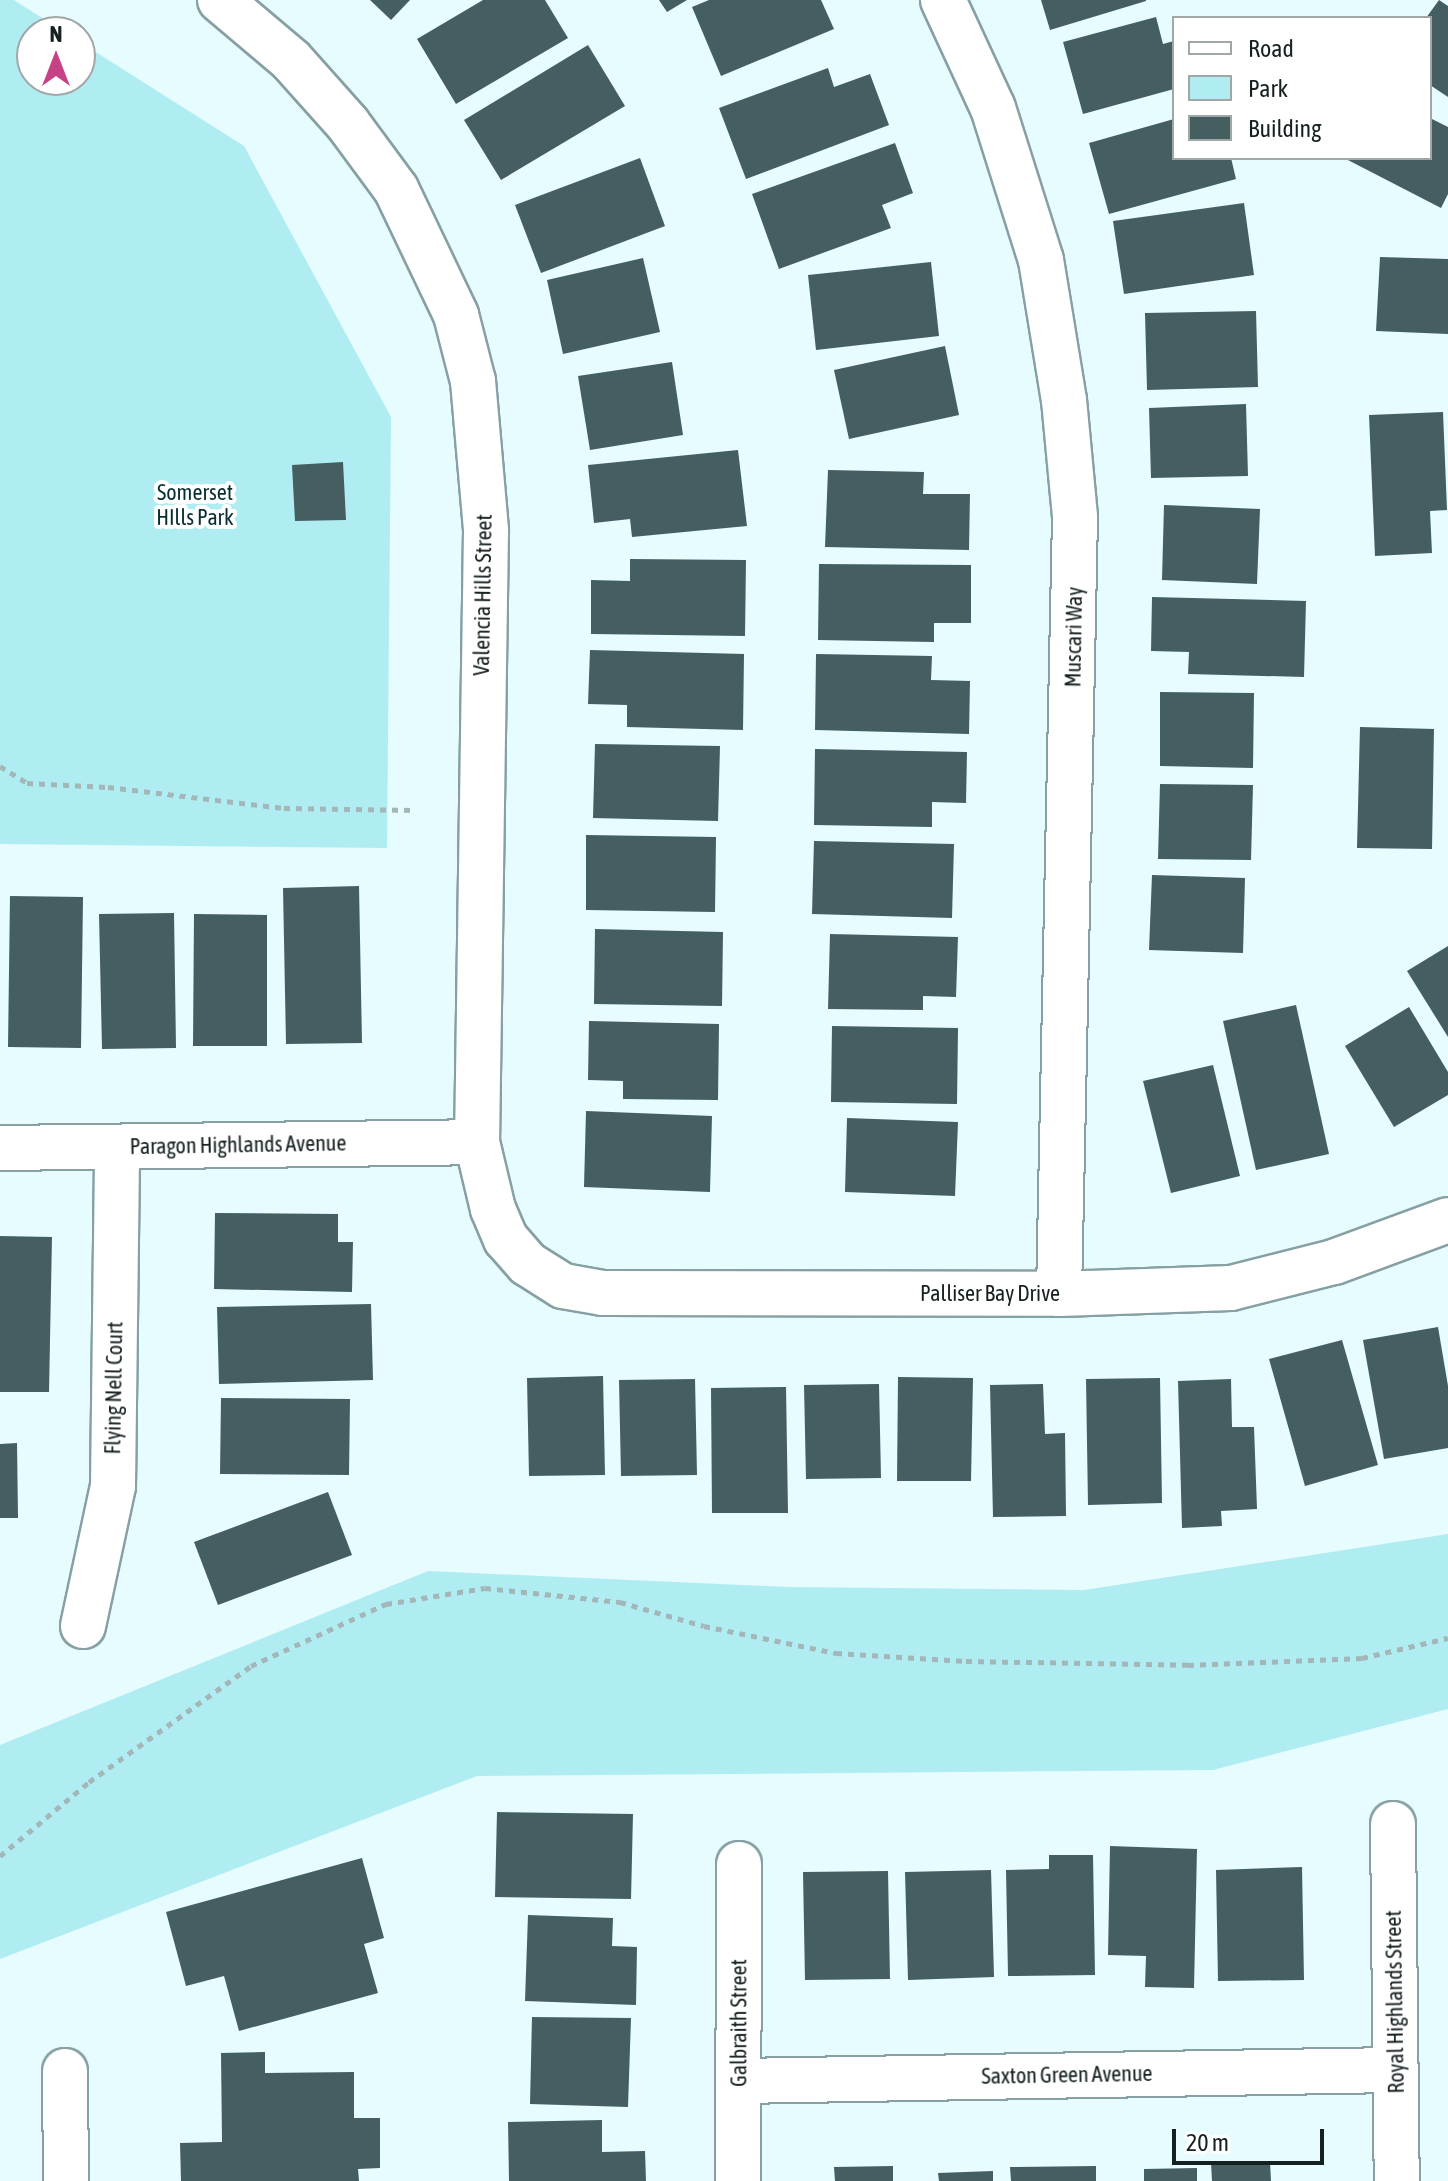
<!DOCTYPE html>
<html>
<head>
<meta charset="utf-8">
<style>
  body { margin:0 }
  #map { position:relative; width:1448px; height:2181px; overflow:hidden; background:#e6fcfe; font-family:"Asap Condensed",sans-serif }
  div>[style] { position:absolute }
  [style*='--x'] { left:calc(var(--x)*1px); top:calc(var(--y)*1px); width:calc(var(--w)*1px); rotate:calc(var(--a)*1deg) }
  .green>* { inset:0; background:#b0edf3 }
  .building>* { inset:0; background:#455e60 }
  .path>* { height:5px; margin-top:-2.5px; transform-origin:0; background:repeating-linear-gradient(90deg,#a3b6b8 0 6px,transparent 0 12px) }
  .roads { filter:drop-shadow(2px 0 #86a0a3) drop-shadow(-2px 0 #86a0a3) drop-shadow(0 2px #86a0a3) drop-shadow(0 -2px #86a0a3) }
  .minor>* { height:44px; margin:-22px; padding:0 22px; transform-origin:22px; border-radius:22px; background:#fff }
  span { translate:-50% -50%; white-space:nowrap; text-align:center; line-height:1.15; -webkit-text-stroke:8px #fff; paint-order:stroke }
  .park-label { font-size:22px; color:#072f33 }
  .street-label { font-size:22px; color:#152021 }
  .legend { position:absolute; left:1172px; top:16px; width:260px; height:144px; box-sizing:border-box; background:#fff; border:2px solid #a1a6a6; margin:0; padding:10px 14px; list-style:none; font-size:24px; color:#152021 }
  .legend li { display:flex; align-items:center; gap:16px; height:40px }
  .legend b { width:40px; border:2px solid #a1a6a6 }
  .north { position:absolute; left:16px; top:16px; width:80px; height:80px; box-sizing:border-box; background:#fff; border:2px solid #a1a6a6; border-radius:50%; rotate:0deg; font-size:22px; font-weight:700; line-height:32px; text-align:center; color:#152021 }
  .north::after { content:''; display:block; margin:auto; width:28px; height:36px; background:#c74284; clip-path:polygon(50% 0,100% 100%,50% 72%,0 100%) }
  .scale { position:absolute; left:1172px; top:2129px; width:152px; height:36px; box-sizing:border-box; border:4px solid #152021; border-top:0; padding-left:10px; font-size:24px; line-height:28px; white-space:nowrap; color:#152021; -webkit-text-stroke:6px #fff; paint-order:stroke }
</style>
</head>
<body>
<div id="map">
  <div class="green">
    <div style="clip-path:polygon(0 0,14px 0,64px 32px,32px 32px,32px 80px,80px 80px,80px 42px,244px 146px,391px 417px,387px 848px,0 844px)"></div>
    <div style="clip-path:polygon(1448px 1534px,1448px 1709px,1213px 1770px,477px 1776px,0 1959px,0 1745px,428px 1571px,788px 1587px,1084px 1590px)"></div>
  </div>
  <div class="building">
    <div style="clip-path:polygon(370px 0,410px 0,391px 20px)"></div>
    <div style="clip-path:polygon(483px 0,545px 0,568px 38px,456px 104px,417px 39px)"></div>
    <div style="clip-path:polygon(659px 0,687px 0,667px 12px)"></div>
    <div style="clip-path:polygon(709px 0,821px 0,834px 29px,721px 76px,692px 7px)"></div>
    <div style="clip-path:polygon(1041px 0,1146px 0,1146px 1px,1050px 30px)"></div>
    <div style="clip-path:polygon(1439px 0,1448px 6px,1448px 97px,1430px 85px,1430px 18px,1426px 18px)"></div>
    <div style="clip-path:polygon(1156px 17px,1163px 44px,1174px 41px,1174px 89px,1083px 114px,1063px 42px)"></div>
    <div style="clip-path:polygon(588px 45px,625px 106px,501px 180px,464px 120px)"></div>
    <div style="clip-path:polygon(828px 68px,834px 87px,870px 74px,889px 125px,746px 179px,719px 108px)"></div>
    <div style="clip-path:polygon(1430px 118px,1448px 127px,1448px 194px,1441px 208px,1344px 158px,1430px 158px)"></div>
    <div style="clip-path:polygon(1174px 119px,1174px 158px,1231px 158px,1236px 179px,1109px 214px,1089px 143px)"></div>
    <div style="clip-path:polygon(895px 143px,913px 193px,882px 205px,891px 228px,779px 269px,752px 194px)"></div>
    <div style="clip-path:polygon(640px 158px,665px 226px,541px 273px,515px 205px)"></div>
    <div style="clip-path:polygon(1244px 203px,1254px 275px,1124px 294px,1113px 221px)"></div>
    <div style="clip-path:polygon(1380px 257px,1448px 259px,1448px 334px,1376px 331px)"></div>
    <div style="clip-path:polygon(643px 258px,660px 332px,563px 354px,547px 280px)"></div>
    <div style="clip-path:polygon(931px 262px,939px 336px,816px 350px,808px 275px)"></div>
    <div style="clip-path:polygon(1256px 311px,1258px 387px,1147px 390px,1145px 313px)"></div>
    <div style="clip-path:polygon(945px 346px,959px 415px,849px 439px,834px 370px)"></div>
    <div style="clip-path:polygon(672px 362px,683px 435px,590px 450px,578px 376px)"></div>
    <div style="clip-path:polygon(1246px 404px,1248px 476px,1151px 478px,1149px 408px)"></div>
    <div style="clip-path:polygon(1443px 412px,1447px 510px,1430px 511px,1432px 553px,1375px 556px,1369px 415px)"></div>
    <div style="clip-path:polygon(738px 450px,747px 526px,632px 537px,630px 519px,594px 523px,588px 465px)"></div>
    <div style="clip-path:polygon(343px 462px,346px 520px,295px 521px,292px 465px)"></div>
    <div style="clip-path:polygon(828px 470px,924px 472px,923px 494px,970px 494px,969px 550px,825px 547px)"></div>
    <div style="clip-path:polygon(1164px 505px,1260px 509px,1257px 584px,1162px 580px)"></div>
    <div style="clip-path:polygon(630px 559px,746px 560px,745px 636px,591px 634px,591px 580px,630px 581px)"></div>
    <div style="clip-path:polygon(819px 564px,971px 565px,971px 623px,934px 623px,934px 642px,818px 640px)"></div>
    <div style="clip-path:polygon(1152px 597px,1306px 601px,1304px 677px,1188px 674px,1189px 652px,1151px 651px)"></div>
    <div style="clip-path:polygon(590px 650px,744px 654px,743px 730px,627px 727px,627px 705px,588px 704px)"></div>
    <div style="clip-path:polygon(816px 654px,932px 656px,931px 680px,970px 681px,969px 734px,815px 730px)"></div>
    <div style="clip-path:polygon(1160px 692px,1254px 693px,1253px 768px,1160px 766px)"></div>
    <div style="clip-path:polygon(1360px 727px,1434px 729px,1432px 849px,1357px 848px)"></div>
    <div style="clip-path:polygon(595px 744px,720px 746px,718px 821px,593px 818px)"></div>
    <div style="clip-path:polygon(815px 749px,967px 752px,966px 803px,932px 802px,932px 827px,814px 825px)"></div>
    <div style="clip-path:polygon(1160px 784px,1253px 785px,1251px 860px,1158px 859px)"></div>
    <div style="clip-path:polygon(586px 835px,716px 837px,715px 912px,586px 910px)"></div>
    <div style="clip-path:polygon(814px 841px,954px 844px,952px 918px,812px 914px)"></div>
    <div style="clip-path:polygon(1152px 875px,1245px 878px,1243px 953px,1149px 950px)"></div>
    <div style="clip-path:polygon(359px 886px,362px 1043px,286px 1044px,283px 888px)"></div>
    <div style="clip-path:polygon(10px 896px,83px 897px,81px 1048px,8px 1047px)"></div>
    <div style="clip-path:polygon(174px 913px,176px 1048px,102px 1049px,99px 914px)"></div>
    <div style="clip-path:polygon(194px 914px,267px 915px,267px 1046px,193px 1046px)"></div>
    <div style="clip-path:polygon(595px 929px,723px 932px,722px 1006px,594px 1004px)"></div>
    <div style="clip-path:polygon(830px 934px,958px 937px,956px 997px,923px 996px,923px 1010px,828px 1009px)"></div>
    <div style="clip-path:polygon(1448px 946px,1448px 1037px,1407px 971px)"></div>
    <div style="clip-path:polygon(1296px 1005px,1329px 1154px,1256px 1170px,1223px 1021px)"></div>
    <div style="clip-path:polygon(1409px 1007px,1448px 1072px,1448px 1095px,1394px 1127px,1345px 1046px)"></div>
    <div style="clip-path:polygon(589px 1021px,719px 1024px,718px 1100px,623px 1099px,623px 1081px,588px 1080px)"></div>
    <div style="clip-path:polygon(832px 1026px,958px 1028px,957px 1104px,831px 1102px)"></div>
    <div style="clip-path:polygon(1213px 1065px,1240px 1176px,1171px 1193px,1143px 1081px)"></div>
    <div style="clip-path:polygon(586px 1111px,712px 1116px,710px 1192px,584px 1187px)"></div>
    <div style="clip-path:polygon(847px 1118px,958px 1122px,955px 1196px,845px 1192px)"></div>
    <div style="clip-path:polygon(215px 1213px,338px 1214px,338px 1242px,353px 1242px,352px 1292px,214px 1289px)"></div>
    <div style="clip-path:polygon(0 1236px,52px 1237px,49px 1392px,0 1392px)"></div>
    <div style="clip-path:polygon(371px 1304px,373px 1380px,219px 1384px,217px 1307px)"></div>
    <div style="clip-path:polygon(1438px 1327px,1448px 1386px,1448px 1448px,1384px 1459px,1363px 1340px)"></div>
    <div style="clip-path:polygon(1342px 1340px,1378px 1465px,1305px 1486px,1269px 1359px)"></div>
    <div style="clip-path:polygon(603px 1376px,605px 1475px,529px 1476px,527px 1378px)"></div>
    <div style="clip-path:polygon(898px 1377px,973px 1378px,971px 1481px,897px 1481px)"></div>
    <div style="clip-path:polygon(1160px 1378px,1162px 1503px,1088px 1505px,1086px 1379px)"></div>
    <div style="clip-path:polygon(695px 1379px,697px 1475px,621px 1476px,619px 1380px)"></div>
    <div style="clip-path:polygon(1231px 1379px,1232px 1427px,1254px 1427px,1257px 1509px,1221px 1511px,1222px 1526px,1182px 1528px,1178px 1381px)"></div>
    <div style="clip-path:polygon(879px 1384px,881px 1478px,806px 1479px,804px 1385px)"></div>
    <div style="clip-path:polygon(1043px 1384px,1045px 1434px,1065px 1433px,1066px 1516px,993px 1517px,990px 1385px)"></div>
    <div style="clip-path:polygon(786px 1387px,788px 1513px,712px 1513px,711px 1388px)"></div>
    <div style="clip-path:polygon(221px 1398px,350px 1399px,349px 1475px,220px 1474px)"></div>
    <div style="clip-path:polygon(17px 1443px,18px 1518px,0 1518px,0 1444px)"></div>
    <div style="clip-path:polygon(328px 1492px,352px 1555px,218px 1605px,194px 1542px)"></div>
    <div style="clip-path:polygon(497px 1812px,633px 1814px,631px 1899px,495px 1897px)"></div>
    <div style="clip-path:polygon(1110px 1846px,1197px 1849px,1194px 1988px,1145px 1987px,1146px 1956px,1108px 1955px)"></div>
    <div style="clip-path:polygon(1049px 1855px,1093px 1855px,1095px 1975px,1008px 1976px,1006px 1870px,1049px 1869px)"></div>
    <div style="clip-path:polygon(362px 1858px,384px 1938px,364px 1944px,378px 1993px,239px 2031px,224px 1976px,186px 1986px,166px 1912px)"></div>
    <div style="clip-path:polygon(1302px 1867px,1304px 1980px,1218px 1981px,1216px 1870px)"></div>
    <div style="clip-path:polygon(991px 1870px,994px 1977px,908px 1980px,905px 1872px)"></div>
    <div style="clip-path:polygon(888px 1871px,890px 1979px,805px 1980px,803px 1872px)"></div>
    <div style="clip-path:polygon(528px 1915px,613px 1918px,612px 1946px,637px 1947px,636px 2005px,525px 2001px)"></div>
    <div style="clip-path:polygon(532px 2017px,631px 2018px,628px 2107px,530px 2104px)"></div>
    <div style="clip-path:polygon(265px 2052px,265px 2073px,354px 2072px,354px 2118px,380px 2118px,380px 2168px,358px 2169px,359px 2181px,181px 2181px,180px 2143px,222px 2142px,221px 2053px)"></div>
    <div style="clip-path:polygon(602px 2120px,602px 2152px,645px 2151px,646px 2181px,509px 2181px,508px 2122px)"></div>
    <div style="clip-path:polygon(1270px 2162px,1271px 2181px,1212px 2181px,1211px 2163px)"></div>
    <div style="clip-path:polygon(893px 2166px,893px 2181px,835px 2181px,834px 2167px)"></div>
    <div style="clip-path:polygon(1096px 2166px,1096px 2181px,1011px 2181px,1010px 2167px)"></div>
    <div style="clip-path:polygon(1197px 2168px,1197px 2181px,1144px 2181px,1144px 2169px)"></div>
    <div style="clip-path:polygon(993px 2171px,993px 2181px,939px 2181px,938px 2173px)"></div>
  </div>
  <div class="path">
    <div style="--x:0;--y:766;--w:32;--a:32"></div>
    <div style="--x:27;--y:783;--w:81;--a:2.8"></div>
    <div style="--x:108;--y:787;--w:177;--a:6.8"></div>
    <div style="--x:284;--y:808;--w:131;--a:0.9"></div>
    <div style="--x:0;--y:1856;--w:116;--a:-39.7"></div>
    <div style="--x:89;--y:1782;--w:199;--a:-35.6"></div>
    <div style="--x:251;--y:1666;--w:149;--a:-24.7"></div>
    <div style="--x:386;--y:1604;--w:100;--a:-9.2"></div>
    <div style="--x:485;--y:1588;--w:136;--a:5.9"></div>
    <div style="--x:620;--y:1602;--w:87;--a:15.9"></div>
    <div style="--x:704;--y:1626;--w:135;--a:11.6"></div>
    <div style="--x:836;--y:1653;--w:130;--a:3.5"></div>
    <div style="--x:966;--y:1661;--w:222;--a:1"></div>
    <div style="--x:1188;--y:1665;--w:174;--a:-2.3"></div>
    <div style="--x:1362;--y:1658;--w:88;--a:-13.1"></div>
  </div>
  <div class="roads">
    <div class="minor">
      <div style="--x:220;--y:0;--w:93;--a:40.2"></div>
      <div style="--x:291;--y:60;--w:86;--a:48.3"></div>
      <div style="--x:348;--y:124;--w:81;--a:53.6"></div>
      <div style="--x:396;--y:189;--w:140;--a:64.5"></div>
      <div style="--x:456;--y:315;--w:68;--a:75.6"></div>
      <div style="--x:473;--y:381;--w:151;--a:85"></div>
      <div style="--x:486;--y:531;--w:611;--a:90.84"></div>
      <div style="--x:477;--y:1142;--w:69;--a:76.6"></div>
      <div style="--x:493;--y:1209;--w:33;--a:67"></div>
      <div style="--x:506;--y:1239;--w:33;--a:49"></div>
      <div style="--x:528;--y:1264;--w:41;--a:32.2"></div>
      <div style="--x:563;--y:1286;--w:40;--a:10"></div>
      <div style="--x:602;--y:1293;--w:457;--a:0.1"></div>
      <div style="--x:1059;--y:1294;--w:172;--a:-2"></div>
      <div style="--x:1231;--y:1288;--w:106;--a:-14.2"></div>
      <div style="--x:1334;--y:1262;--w:121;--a:-20.2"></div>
      <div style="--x:943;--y:0;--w:119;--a:65.2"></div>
      <div style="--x:993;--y:108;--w:159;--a:72.5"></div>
      <div style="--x:1041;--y:260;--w:142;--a:80.7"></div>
      <div style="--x:1064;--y:400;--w:118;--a:84.6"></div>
      <div style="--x:1075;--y:517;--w:777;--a:91.18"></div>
      <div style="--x:0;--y:1148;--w:477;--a:-0.7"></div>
      <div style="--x:83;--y:1626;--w:143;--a:-77.9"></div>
      <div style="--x:113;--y:1486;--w:339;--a:-89.3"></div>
      <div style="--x:1393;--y:1824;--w:357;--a:89.4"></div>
      <div style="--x:65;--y:2071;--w:110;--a:89.5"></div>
      <div style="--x:738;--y:2081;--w:658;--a:-0.96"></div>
      <div style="--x:738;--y:2181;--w:317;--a:-89.8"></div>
    </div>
  </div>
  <div class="park-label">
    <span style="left:195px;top:505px">Somerset<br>HIlls Park</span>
  </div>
  <div class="street-label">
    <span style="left:483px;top:595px;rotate:-89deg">Valencia Hills Street</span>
    <span style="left:1074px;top:637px;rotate:-89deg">Muscari Way</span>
    <span style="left:238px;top:1145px;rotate:-1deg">Paragon Highlands Avenue</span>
    <span style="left:990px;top:1294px">Palliser Bay Drive</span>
    <span style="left:114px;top:1388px;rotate:-89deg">Flying Nell Court</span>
    <span style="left:1395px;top:2002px;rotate:-91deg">Royal Highlands Street</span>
    <span style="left:739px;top:2023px;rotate:-90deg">Galbraith Street</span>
    <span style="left:1067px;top:2075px;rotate:-1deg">Saxton Green Avenue</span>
  </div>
  <ul class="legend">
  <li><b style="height:10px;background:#fff"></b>Road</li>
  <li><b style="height:22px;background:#b0edf3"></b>Park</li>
  <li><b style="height:22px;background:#455e60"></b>Building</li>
  </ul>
  <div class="north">N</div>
  <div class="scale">20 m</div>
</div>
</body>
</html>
